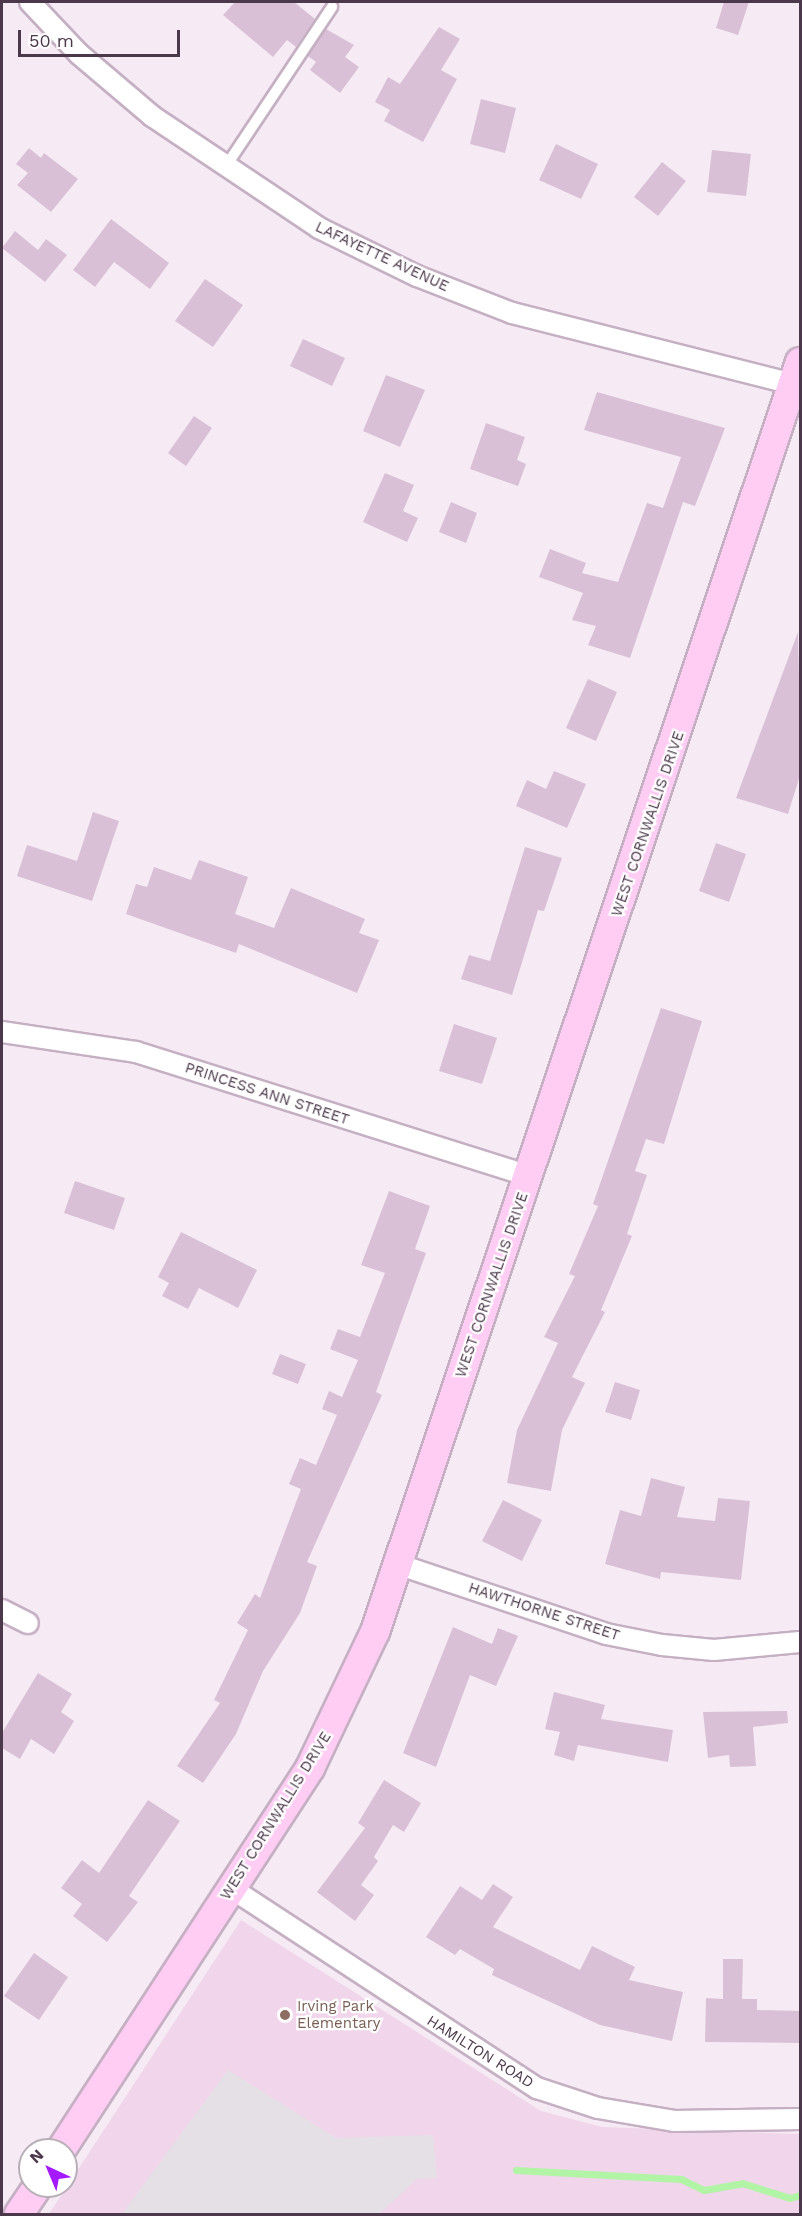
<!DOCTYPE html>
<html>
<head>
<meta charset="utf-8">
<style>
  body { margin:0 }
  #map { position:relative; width:802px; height:2216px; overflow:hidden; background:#f6ebf4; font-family:"Work Sans",sans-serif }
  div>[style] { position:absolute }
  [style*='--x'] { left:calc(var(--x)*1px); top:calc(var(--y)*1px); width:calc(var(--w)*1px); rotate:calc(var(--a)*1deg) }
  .education>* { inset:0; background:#f0d5eb }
  .parking>* { inset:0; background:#e5e0e5 }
  .stream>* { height:7px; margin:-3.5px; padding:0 3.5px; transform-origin:3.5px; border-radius:3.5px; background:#b1f4a6 }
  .building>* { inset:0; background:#d9c0d7 }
  .roads { filter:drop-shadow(2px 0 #c5b0c3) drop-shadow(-2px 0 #c5b0c3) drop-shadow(0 2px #c5b0c3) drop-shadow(0 -2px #c5b0c3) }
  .lane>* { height:10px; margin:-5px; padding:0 5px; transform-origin:5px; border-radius:5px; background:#fff }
  .street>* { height:20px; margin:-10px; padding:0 10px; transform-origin:10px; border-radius:10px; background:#fff }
  .secondary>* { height:28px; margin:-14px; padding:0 14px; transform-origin:14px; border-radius:14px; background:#ffccf4 }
  .dots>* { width:16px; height:16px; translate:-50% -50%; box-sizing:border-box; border:3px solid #fff; border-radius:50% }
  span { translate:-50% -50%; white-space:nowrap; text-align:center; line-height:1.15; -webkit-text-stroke:4.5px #fff; paint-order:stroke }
  .street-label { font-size:15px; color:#4b384a }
  .education-label { font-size:15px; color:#785e54 }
  .left { translate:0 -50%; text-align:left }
  .frame { position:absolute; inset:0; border:3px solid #4b384a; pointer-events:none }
  .north { position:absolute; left:18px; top:2138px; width:60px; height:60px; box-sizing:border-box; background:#fff; border:2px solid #b7afb7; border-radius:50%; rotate:316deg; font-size:16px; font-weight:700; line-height:24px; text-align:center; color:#4b384a }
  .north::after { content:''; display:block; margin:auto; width:21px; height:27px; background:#a519ff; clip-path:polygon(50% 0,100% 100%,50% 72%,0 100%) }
  .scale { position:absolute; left:18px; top:30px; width:162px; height:27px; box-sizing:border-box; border:3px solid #4b384a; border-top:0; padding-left:8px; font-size:18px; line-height:21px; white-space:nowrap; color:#4b384a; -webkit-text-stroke:4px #fff; paint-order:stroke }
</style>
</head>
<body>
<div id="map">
  <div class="education">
    <div style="clip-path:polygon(241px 1920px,541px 2111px,602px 2127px,800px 2134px,800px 2214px,49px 2214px)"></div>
  </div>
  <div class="parking">
    <div style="clip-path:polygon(228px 2070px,336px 2138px,433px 2135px,437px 2178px,417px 2179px,379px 2214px,122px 2214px)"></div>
  </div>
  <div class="stream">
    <div style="--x:516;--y:2170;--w:165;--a:3.1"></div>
    <div style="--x:681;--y:2179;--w:25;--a:26"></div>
    <div style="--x:704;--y:2190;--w:39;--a:-10"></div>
    <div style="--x:742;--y:2183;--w:50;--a:17.4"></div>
    <div style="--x:790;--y:2198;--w:10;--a:-17"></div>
  </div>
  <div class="building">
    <div style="clip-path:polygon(235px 2px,294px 2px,315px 19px,296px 47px,287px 40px,273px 57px,223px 15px)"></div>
    <div style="clip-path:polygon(724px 2px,749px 2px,738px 35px,716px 28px)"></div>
    <div style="clip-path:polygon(439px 27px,460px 39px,441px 70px,457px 79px,423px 142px,384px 121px,390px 110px,375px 102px,388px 77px,400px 84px)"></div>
    <div style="clip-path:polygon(326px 29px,354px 45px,345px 57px,359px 67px,340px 93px,310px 70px,316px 62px,308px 56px)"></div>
    <div style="clip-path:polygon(481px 99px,516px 108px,505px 153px,470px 144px)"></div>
    <div style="clip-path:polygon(556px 144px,598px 164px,581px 199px,539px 180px)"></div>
    <div style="clip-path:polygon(29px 148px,41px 158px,44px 153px,78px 179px,51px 212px,17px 185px,28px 173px,16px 164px)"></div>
    <div style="clip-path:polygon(712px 150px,751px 154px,746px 196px,707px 192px)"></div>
    <div style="clip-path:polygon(662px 162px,686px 181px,658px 216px,634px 197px)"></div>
    <div style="clip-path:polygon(111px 219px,169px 263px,150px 289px,114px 262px,95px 287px,73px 270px)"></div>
    <div style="clip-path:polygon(15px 231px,38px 250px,46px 239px,67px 255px,45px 282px,2px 248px)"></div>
    <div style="clip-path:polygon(205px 279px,243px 305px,213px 347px,175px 321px)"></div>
    <div style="clip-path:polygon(303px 339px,345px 358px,332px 386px,290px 366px)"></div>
    <div style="clip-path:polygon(386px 375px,425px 390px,400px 447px,363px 431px)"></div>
    <div style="clip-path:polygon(597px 392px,725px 428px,695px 506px,683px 502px,630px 658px,588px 645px,596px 626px,572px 620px,583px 593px,539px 577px,550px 549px,586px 563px,582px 573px,618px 582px,647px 503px,663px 508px,681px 457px,584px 430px)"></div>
    <div style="clip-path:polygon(194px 416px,212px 428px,186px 466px,168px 453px)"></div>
    <div style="clip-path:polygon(486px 423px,525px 437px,517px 460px,526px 464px,518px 486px,470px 469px)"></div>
    <div style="clip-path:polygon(385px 473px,414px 485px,403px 511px,418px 518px,407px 542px,363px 522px)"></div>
    <div style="clip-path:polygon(451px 502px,477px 513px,466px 543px,439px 532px)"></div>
    <div style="clip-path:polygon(798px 632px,801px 772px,788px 814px,736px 798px)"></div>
    <div style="clip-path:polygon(588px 679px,617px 692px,596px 741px,566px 728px)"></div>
    <div style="clip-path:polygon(554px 771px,586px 784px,567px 828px,516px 806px,527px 780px,546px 789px)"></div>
    <div style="clip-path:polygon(93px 812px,119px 821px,92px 901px,17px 876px,27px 845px,77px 861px)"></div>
    <div style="clip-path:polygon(716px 843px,746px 854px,729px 902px,699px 891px)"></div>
    <div style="clip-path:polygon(525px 847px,562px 858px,544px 911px,538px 910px,512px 995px,461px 979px,469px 955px,490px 961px)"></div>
    <div style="clip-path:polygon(199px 860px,248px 877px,235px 914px,274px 928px,291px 888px,365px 919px,359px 933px,379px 940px,357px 993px,239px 944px,236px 953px,126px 914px,136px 884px,147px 887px,154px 867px,191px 880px)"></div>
    <div style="clip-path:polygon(661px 1008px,702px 1021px,664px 1144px,646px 1139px,635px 1171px,647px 1175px,627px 1234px,632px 1236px,601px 1310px,605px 1312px,572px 1377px,585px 1383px,562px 1430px,551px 1491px,507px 1483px,517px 1430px,558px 1343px,544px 1337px,575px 1276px,569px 1274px,598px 1206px,593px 1204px)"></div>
    <div style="clip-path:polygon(454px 1024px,497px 1038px,482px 1084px,439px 1071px)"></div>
    <div style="clip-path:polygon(75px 1181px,125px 1198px,114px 1230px,64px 1213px)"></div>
    <div style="clip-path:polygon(389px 1191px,430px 1206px,415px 1249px,426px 1253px,376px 1392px,382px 1395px,307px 1562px,317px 1566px,300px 1613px,263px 1671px,236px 1734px,203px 1783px,177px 1766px,220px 1703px,214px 1700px,248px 1630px,237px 1623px,255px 1594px,260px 1598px,301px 1489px,289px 1484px,300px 1458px,316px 1465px,337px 1415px,322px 1409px,329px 1391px,342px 1397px,358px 1360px,330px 1349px,338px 1329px,360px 1337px,385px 1273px,361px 1265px)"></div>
    <div style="clip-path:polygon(181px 1232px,257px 1270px,238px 1308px,199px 1288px,188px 1309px,162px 1296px,169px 1283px,158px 1277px)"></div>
    <div style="clip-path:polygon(280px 1354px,306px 1364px,298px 1384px,272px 1374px)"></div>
    <div style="clip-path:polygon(615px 1382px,640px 1390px,631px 1420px,605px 1412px)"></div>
    <div style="clip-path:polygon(651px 1478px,685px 1487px,677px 1517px,715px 1521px,718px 1498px,750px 1501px,741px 1580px,661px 1572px,660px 1579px,605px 1564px,620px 1510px,641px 1516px)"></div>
    <div style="clip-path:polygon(503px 1500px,542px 1520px,522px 1561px,482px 1541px)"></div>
    <div style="clip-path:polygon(453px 1627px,492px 1644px,498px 1628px,518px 1636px,496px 1686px,470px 1675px,436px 1767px,403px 1753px)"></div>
    <div style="clip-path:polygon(38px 1673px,72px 1694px,61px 1712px,74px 1721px,54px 1754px,31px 1739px,20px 1759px,2px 1748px,2px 1733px)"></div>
    <div style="clip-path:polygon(554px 1692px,605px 1705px,601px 1719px,673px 1730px,668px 1762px,578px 1745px,574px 1761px,554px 1755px,560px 1732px,545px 1729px)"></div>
    <div style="clip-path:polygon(787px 1711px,788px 1723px,753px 1727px,756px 1766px,730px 1767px,729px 1755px,708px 1758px,703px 1712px)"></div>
    <div style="clip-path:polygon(384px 1780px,421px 1803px,404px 1832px,393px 1825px,374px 1857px,378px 1861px,361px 1885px,374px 1895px,355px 1921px,317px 1892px,365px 1828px,358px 1823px)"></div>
    <div style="clip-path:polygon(148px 1800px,180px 1821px,129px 1896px,138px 1902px,107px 1942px,73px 1916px,82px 1904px,61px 1888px,82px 1860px,99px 1873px)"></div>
    <div style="clip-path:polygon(493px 1884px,513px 1897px,493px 1927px,499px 1930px,580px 1970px,592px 1946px,635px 1967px,629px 1980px,683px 1992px,672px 2041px,600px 2025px,492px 1975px,494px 1969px,460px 1949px,455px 1955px,426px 1937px,460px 1886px,482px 1900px)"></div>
    <div style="clip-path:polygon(34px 1953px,68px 1977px,39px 2020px,4px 1996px)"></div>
    <div style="clip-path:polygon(723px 1959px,743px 1959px,742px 1999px,757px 1999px,757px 2010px,801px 2011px,801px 2043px,705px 2042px,706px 1998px,723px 1999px)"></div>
  </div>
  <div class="roads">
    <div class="lane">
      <div style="--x:224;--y:169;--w:195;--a:-56.3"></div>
    </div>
    <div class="street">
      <div style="--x:30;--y:2;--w:71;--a:46.7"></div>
      <div style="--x:79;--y:54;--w:96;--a:40.3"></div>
      <div style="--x:152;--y:116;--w:201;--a:33.8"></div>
      <div style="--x:319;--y:228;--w:109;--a:26.1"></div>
      <div style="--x:417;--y:276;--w:102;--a:21.3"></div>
      <div style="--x:512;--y:313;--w:297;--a:14.2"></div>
      <div style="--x:2;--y:1032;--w:135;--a:8.5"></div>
      <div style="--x:136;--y:1052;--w:412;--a:17.5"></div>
      <div style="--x:397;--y:1564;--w:220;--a:18.5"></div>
      <div style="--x:606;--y:1634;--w:57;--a:11.1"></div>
      <div style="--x:662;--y:1645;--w:52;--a:5.5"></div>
      <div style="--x:714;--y:1650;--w:86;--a:-5.3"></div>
      <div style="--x:2;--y:1610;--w:29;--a:27"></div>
      <div style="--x:231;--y:1888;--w:366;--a:33.2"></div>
      <div style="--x:537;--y:2088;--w:64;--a:18.2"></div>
      <div style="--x:598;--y:2108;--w:77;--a:9.7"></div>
      <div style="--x:674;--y:2121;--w:126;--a:-0.9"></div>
    </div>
    <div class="secondary">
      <div style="--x:61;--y:2150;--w:456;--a:-56.9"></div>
      <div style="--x:310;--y:1768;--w:151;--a:-64.5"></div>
      <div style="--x:375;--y:1632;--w:1339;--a:-71.5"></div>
      <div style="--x:19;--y:2214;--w:34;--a:-56"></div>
    </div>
  </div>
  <div class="dots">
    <div style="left:285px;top:2015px;background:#8d6e63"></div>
  </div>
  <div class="street-label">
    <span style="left:382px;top:257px;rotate:25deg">LAFAYETTE AVENUE</span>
    <span style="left:648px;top:824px;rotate:-71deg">WEST CORNWALLIS DRIVE</span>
    <span style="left:267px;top:1094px;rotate:18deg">PRINCESS ANN STREET</span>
    <span style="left:492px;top:1285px;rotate:-71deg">WEST CORNWALLIS DRIVE</span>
    <span style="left:544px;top:1612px;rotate:18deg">HAWTHORNE STREET</span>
    <span style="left:276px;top:1816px;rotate:-58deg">WEST CORNWALLIS DRIVE</span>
    <span style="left:480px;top:2052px;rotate:32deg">HAMILTON ROAD</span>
  </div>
  <div class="education-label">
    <span class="left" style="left:297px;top:2015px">Irving Park<br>Elementary</span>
  </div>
  <div class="frame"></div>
  <div class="north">N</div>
  <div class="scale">50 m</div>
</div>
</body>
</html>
